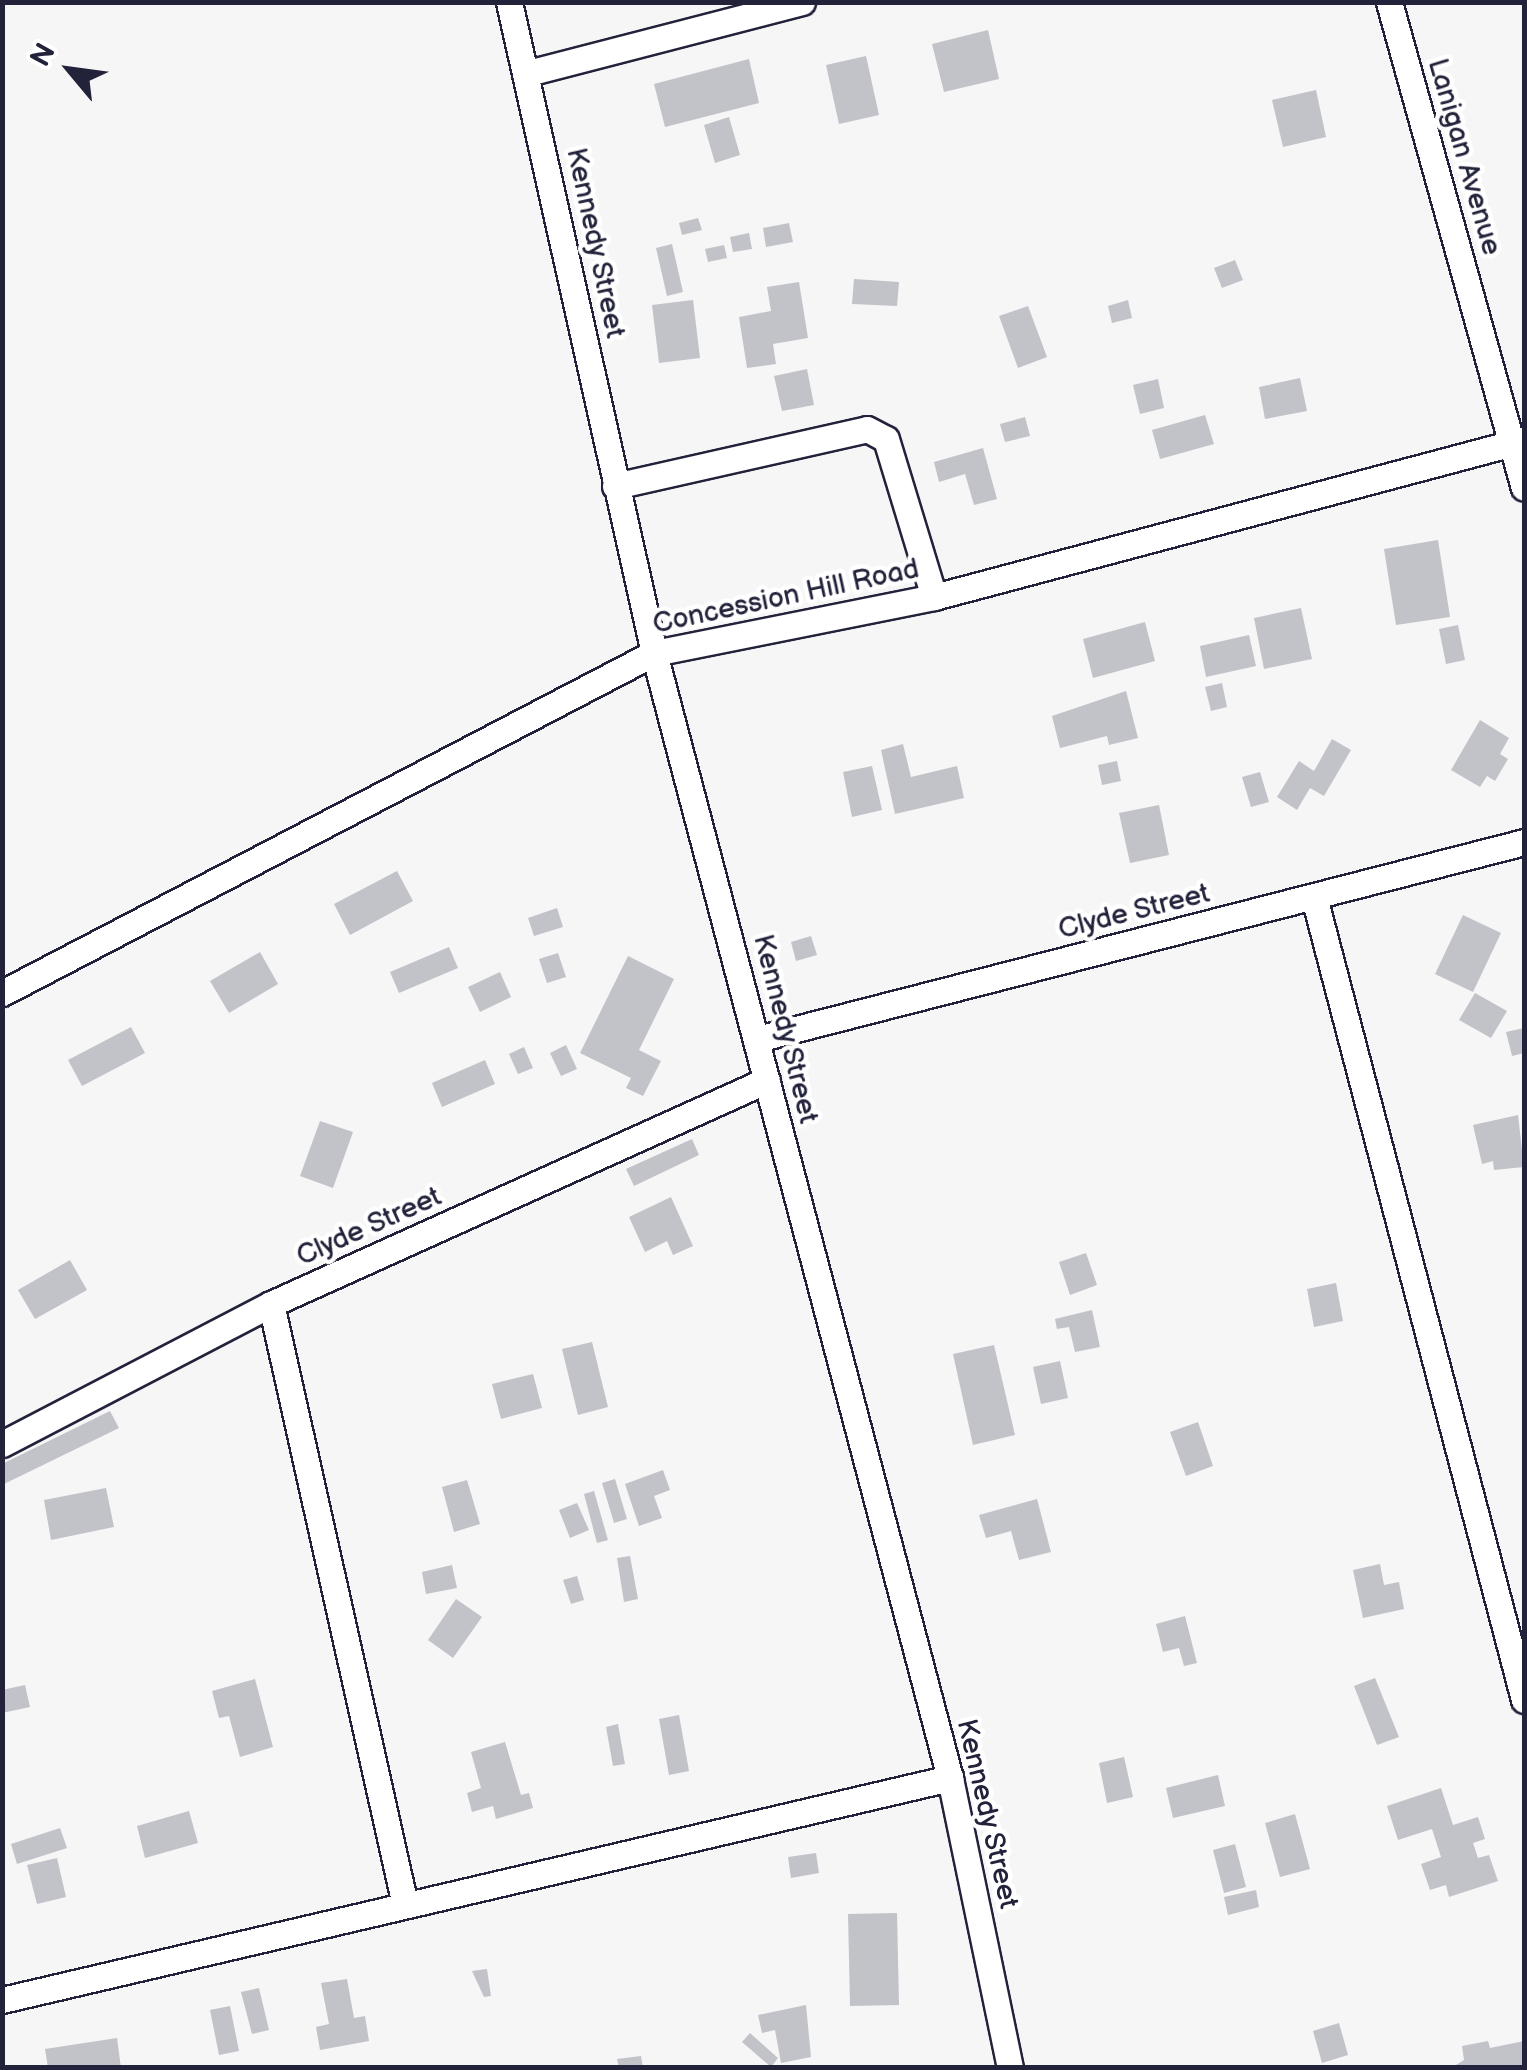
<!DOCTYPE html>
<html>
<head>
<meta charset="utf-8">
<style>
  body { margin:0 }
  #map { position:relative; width:1527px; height:2070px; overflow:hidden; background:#f6f6f7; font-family:"Balsamiq Sans",sans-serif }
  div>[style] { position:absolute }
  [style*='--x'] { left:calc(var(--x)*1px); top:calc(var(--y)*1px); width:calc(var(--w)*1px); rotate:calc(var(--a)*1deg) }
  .building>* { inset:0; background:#c2c2c9 }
  .roads { filter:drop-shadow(2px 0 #22223b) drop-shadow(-2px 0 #22223b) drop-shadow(0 2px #22223b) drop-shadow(0 -2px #22223b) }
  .street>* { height:25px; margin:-12.5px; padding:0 12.5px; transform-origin:12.5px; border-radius:12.5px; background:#fff }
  span { translate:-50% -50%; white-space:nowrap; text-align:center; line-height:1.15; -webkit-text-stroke:9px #fff; paint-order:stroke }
  .street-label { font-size:28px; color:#22223b }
  .frame { position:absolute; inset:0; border:5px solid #22223b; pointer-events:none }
  .north { position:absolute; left:20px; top:20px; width:100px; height:100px; -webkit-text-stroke:8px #fff; paint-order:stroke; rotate:299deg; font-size:28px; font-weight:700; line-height:40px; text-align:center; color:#22223b }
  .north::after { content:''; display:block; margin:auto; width:35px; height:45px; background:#22223b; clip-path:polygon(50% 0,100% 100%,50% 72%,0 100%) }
</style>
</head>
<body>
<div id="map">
  <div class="building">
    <div style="clip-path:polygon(988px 30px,999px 79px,944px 92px,932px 44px)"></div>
    <div style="clip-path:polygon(866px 56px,879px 115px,839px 124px,826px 65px)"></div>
    <div style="clip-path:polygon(749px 59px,759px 103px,665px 127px,654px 84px)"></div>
    <div style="clip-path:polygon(1316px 90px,1326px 137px,1283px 147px,1272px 100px)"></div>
    <div style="clip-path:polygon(729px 117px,740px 155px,715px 163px,704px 125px)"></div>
    <div style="clip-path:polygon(698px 218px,702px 230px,682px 235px,679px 223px)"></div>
    <div style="clip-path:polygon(789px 223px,793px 242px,766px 247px,763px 228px)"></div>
    <div style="clip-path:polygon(749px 233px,752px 249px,733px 252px,730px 237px)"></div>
    <div style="clip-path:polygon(672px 244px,683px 292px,667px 296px,656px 248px)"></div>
    <div style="clip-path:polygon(724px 245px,727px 258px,708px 262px,705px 249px)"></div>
    <div style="clip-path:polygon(1235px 260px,1243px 280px,1222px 288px,1214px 268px)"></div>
    <div style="clip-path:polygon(854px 279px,899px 282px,897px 306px,852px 304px)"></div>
    <div style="clip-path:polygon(799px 282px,808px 338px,773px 344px,776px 364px,747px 368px,739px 317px,771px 311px,767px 287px)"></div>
    <div style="clip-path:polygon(693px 300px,700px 358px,659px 363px,652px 305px)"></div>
    <div style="clip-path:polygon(1128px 300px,1132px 318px,1112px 323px,1108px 306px)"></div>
    <div style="clip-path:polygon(1028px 306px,1047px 357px,1018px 368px,999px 316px)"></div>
    <div style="clip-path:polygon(807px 369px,814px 405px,782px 411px,774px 376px)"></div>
    <div style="clip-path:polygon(1300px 378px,1307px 411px,1265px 419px,1259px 387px)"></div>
    <div style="clip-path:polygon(1158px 379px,1164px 408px,1140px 414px,1133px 385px)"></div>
    <div style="clip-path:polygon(1205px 415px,1214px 444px,1160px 459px,1152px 430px)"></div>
    <div style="clip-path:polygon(1025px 417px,1030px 436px,1005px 442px,1000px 424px)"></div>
    <div style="clip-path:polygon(983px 448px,997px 499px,974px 505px,965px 474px,939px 482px,934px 462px)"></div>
    <div style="clip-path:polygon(1438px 540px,1450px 617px,1396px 625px,1384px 549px)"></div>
    <div style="clip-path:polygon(1301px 608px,1312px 659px,1264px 669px,1254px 618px)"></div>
    <div style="clip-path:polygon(1145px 622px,1155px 661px,1093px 678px,1083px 639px)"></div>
    <div style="clip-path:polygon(1458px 625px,1465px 660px,1446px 664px,1439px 629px)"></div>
    <div style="clip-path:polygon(1249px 635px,1256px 666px,1206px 677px,1200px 646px)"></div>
    <div style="clip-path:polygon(1222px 683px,1227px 707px,1211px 711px,1205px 687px)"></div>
    <div style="clip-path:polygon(1126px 691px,1138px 738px,1109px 745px,1107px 736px,1060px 748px,1052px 716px)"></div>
    <div style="clip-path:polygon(1480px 720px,1509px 738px,1500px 754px,1508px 759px,1495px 781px,1487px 776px,1480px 787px,1451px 770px)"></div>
    <div style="clip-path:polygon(1332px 739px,1351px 750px,1324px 796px,1310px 788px,1297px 810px,1277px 797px,1299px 761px,1314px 771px)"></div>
    <div style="clip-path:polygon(903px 744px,911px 777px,957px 766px,964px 798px,895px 814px,881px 750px)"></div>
    <div style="clip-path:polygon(1117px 761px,1121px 781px,1102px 785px,1098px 765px)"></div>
    <div style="clip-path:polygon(872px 766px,882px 810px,852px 817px,843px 772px)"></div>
    <div style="clip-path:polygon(1260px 772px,1269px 802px,1251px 807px,1242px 777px)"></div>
    <div style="clip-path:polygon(1159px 805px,1169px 855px,1130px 863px,1119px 813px)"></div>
    <div style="clip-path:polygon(397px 871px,413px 901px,350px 935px,334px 904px)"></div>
    <div style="clip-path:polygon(557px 908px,563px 927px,534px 936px,528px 918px)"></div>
    <div style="clip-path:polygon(1463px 915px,1501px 933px,1473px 992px,1435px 974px)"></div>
    <div style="clip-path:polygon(811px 936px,817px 955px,796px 961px,791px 942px)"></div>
    <div style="clip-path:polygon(449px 947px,458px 968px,399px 993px,390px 972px)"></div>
    <div style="clip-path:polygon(260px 952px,278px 984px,229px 1013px,210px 981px)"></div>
    <div style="clip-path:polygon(558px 953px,566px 977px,547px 983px,539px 959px)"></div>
    <div style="clip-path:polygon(628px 956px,674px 979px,639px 1050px,661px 1061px,643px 1096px,626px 1088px,631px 1078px,580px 1053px)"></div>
    <div style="clip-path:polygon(500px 972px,511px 997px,480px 1012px,468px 987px)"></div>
    <div style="clip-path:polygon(1475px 993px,1507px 1011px,1491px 1038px,1459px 1020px)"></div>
    <div style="clip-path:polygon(131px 1027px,145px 1053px,82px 1086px,68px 1060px)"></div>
    <div style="clip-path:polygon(1524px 1028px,1524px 1053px,1512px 1056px,1506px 1032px)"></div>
    <div style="clip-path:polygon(566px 1045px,577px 1069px,561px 1076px,550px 1053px)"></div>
    <div style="clip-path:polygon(524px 1047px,533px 1068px,518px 1074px,509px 1054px)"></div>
    <div style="clip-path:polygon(485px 1060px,495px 1084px,442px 1107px,432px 1083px)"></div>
    <div style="clip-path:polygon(1518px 1115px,1524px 1167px,1494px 1170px,1493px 1161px,1482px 1164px,1473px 1125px)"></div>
    <div style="clip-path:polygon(320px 1121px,353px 1132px,333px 1188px,300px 1176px)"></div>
    <div style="clip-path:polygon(692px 1139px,699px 1155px,634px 1186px,626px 1169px)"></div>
    <div style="clip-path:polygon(671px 1197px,693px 1246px,673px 1255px,667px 1241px,645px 1252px,629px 1217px)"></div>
    <div style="clip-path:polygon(1086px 1253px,1097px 1285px,1070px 1295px,1059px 1262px)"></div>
    <div style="clip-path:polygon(70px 1260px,87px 1290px,35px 1319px,18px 1290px)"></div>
    <div style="clip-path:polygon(1336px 1283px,1343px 1321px,1314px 1327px,1307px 1289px)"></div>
    <div style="clip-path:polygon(1092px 1310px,1100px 1347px,1075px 1352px,1069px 1327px,1057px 1329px,1055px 1319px)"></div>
    <div style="clip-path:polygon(592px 1342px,608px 1407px,578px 1415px,562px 1349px)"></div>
    <div style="clip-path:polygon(994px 1345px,1015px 1435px,973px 1445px,953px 1354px)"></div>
    <div style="clip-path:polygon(1060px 1361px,1068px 1398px,1041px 1404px,1033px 1367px)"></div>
    <div style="clip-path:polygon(533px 1374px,542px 1408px,501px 1419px,492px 1384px)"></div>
    <div style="clip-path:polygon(110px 1411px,119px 1428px,2px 1485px,2px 1464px)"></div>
    <div style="clip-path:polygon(1198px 1422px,1213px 1466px,1186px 1476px,1170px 1432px)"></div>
    <div style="clip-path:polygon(663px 1470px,670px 1490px,654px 1496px,662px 1518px,639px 1526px,625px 1484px)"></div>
    <div style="clip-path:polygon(615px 1479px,627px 1519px,614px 1523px,602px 1483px)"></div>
    <div style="clip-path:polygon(467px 1480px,480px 1524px,454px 1532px,442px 1487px)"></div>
    <div style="clip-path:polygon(106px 1488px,114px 1527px,51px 1540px,44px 1500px)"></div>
    <div style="clip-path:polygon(594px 1491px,608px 1540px,597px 1543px,584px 1494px)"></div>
    <div style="clip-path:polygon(1037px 1499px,1051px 1552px,1019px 1560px,1011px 1531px,986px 1538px,979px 1515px)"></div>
    <div style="clip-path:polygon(577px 1503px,589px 1530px,570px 1538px,559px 1510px)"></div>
    <div style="clip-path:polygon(630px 1556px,638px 1599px,624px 1602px,617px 1558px)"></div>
    <div style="clip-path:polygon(1380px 1564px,1384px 1585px,1399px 1582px,1404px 1609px,1363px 1618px,1353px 1570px)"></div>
    <div style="clip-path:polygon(452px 1565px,457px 1588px,426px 1594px,422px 1572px)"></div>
    <div style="clip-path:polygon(577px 1576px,584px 1600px,571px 1604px,563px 1580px)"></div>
    <div style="clip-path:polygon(456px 1599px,482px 1617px,453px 1658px,428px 1640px)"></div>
    <div style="clip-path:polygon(1185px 1616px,1197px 1663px,1184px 1666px,1179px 1648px,1163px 1652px,1156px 1624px)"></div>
    <div style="clip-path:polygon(1375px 1678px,1399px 1737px,1377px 1745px,1354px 1686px)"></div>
    <div style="clip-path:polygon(255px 1679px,273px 1747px,240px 1757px,229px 1716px,219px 1718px,212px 1691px)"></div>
    <div style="clip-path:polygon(25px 1685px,30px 1707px,2px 1713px,2px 1690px)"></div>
    <div style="clip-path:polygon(679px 1715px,689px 1771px,669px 1775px,659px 1719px)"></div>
    <div style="clip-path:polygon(618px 1724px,625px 1764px,613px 1766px,606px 1727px)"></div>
    <div style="clip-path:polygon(505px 1742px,521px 1795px,529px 1793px,533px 1808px,496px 1819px,493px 1806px,472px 1812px,467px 1793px,481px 1788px,471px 1752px)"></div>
    <div style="clip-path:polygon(1124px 1757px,1133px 1797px,1107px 1803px,1099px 1763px)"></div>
    <div style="clip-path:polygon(1218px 1775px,1225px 1806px,1173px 1818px,1166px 1788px)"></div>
    <div style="clip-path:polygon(1441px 1788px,1453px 1825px,1478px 1817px,1485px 1839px,1473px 1843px,1478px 1858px,1489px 1855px,1498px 1881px,1449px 1897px,1446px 1885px,1430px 1890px,1421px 1864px,1441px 1857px,1432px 1829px,1398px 1840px,1387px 1806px)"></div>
    <div style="clip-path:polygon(189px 1811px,198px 1843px,145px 1858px,137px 1826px)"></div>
    <div style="clip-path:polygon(1295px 1814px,1310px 1869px,1280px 1877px,1265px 1823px)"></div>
    <div style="clip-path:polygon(60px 1828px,67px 1848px,17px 1864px,11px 1844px)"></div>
    <div style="clip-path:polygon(1235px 1844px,1246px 1887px,1224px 1893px,1213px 1850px)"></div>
    <div style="clip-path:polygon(816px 1853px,819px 1873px,791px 1878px,788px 1857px)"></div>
    <div style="clip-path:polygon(57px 1858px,66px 1897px,37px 1904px,27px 1865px)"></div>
    <div style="clip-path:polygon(1256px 1890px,1259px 1907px,1228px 1915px,1224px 1897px)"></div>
    <div style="clip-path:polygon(897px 1913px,899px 2005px,850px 2006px,848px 1914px)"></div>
    <div style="clip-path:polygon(487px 1969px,491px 1996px,484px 1997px,472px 1971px)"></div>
    <div style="clip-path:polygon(347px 1979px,354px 2018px,365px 2016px,369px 2041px,320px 2050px,316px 2027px,329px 2024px,321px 1983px)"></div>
    <div style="clip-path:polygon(259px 1988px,269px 2030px,252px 2034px,241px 1992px)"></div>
    <div style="clip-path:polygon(806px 2005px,811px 2057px,781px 2063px,775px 2030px,762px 2033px,758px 2015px)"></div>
    <div style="clip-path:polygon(230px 2006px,239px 2051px,219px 2055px,210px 2010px)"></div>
    <div style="clip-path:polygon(1339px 2023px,1348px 2055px,1322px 2063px,1313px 2031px)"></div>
    <div style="clip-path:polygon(750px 2033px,778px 2058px,771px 2067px,742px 2042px)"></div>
    <div style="clip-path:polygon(117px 2038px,121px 2068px,48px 2068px,45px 2049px)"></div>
    <div style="clip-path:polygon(1488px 2041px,1490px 2048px,1524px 2041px,1524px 2068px,1451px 2068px,1464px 2060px,1462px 2046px)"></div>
    <div style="clip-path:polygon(641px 2056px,643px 2068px,619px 2068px,617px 2059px)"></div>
  </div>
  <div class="roads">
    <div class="street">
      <div style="--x:509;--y:2;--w:667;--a:77.44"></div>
      <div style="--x:654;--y:653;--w:1163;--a:75.26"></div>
      <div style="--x:950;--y:1778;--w:296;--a:78.3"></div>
      <div style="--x:1389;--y:2;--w:504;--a:74.48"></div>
      <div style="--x:528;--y:73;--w:283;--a:-14.5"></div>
      <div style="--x:615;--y:486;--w:258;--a:-12.7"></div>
      <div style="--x:867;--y:429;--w:21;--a:28"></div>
      <div style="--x:886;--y:439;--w:165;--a:73.1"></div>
      <div style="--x:1314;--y:897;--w:830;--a:75.34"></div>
      <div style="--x:2;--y:993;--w:735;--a:-27.54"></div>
      <div style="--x:654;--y:653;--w:286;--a:-11.3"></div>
      <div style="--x:934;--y:597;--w:611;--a:-14.9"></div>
      <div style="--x:757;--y:1039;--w:792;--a:-14.4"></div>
      <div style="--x:271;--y:1304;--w:616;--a:77.43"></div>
      <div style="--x:2;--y:1444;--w:303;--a:-27.5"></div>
      <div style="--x:271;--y:1304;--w:544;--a:-24.3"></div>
      <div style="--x:2;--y:2000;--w:974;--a:-13.18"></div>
    </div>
  </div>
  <div class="street-label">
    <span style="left:1464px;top:157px;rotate:74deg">Lanigan Avenue</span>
    <span style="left:595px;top:243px;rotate:78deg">Kennedy Street</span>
    <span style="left:786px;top:597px;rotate:-12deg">Concession Hill Road</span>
    <span style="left:1134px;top:912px;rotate:-14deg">Clyde Street</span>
    <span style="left:785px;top:1029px;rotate:76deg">Kennedy Street</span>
    <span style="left:369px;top:1227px;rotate:-24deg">Clyde Street</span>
    <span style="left:987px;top:1814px;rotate:77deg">Kennedy Street</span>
  </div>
  <div class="frame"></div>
  <div class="north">N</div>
</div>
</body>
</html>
